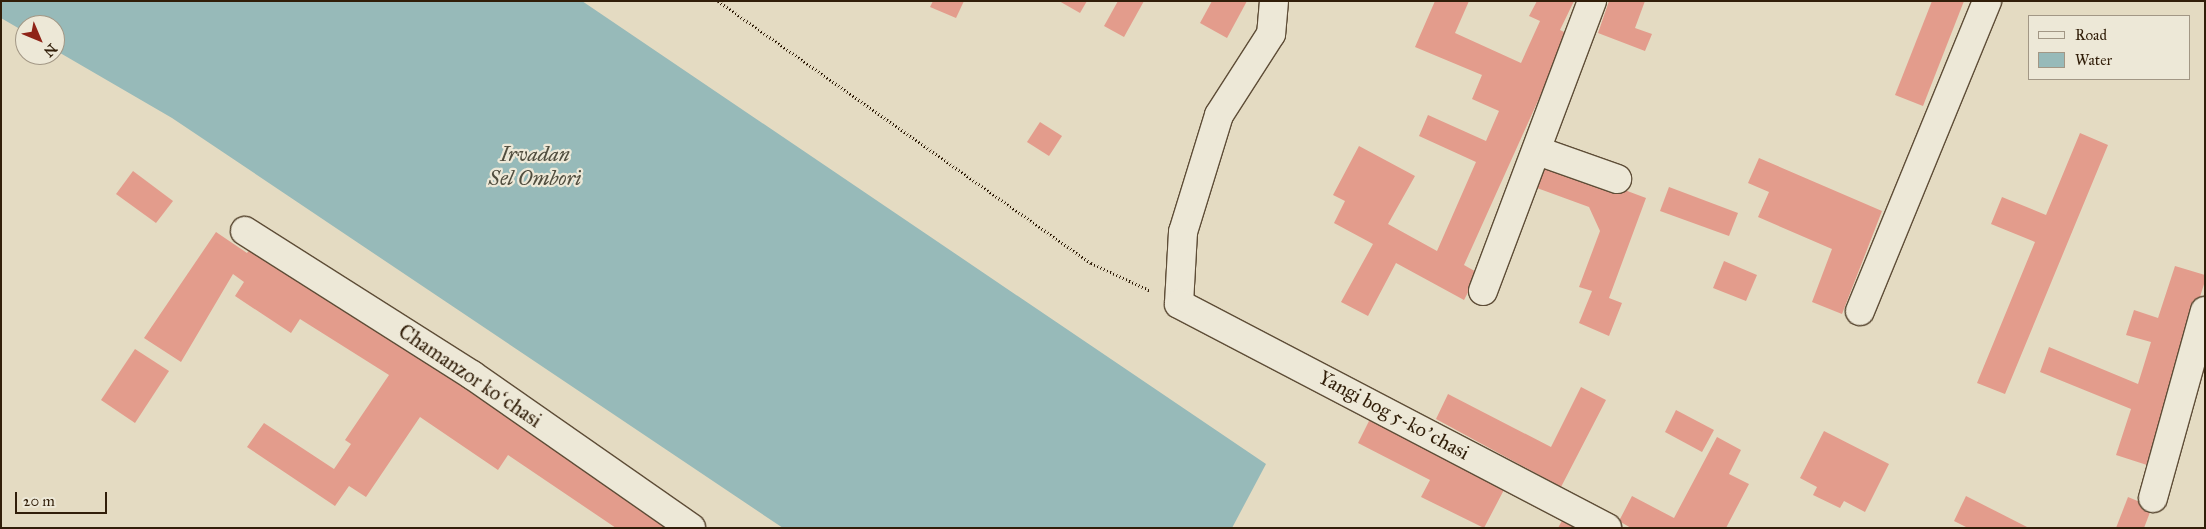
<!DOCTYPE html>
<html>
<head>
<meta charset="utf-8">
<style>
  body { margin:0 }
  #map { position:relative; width:2206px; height:529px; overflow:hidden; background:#e4dbc2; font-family:"IM FELL Great Primer",serif }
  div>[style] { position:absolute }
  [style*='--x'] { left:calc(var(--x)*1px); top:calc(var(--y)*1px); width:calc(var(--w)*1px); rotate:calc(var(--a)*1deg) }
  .water>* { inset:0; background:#97bab9 }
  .building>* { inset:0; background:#e39c8c }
  .path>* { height:3px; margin-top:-1.5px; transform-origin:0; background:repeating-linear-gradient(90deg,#311e09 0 1px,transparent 0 3.5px) }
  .roads { filter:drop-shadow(1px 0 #5e4d37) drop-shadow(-1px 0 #5e4d37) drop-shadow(0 1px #5e4d37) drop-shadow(0 -1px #5e4d37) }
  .minor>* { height:28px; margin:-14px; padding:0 14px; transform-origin:14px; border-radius:14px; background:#ede8d7 }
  span { translate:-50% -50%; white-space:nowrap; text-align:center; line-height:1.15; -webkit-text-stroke:4.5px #ede8d7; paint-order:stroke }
  .street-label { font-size:20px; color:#311e09 }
  .water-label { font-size:21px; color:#504d3e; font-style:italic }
  .frame { position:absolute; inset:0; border:2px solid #311e09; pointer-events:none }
  .legend { position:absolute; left:2028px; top:15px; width:162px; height:65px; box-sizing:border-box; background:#ede8d7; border:1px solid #a29785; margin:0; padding:6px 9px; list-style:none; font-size:15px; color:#311e09 }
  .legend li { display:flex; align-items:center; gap:10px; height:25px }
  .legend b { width:25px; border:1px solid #a29785 }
  .north { position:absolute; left:15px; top:15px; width:50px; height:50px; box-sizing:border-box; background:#ede8d7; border:1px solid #a29785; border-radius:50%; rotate:135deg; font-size:14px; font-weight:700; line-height:20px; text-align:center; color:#311e09 }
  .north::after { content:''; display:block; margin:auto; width:18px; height:22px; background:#8f2418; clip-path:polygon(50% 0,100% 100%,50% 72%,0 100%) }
  .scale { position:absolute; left:15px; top:492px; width:92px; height:22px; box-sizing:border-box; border:2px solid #311e09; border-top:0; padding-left:6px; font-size:15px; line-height:18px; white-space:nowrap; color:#311e09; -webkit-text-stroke:4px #ede8d7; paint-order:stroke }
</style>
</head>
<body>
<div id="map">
  <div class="water">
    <div style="clip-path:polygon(1px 1px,582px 1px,1266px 464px,1232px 528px,783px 528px,172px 118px,55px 50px,55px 25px,25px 25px,25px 32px,1px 18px)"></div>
  </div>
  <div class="building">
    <div style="clip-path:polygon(933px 1px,964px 1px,956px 18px,930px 7px)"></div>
    <div style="clip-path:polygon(1059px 1px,1087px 1px,1080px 13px)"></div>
    <div style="clip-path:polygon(1118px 1px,1144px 1px,1124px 37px,1104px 26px)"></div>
    <div style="clip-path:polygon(1212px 1px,1247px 1px,1227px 38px,1200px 23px)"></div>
    <div style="clip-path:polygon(1435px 1px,1469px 1px,1455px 33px,1521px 63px,1540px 21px,1529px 16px,1537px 1px,1574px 1px,1560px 30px,1568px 34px,1464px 265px,1478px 273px,1464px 300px,1396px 263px,1368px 316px,1341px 302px,1373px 244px,1334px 223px,1345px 201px,1333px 195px,1359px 146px,1415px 176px,1388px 224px,1437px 251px,1476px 162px,1419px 136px,1428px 115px,1486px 141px,1499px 111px,1472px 99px,1482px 75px,1415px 47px)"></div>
    <div style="clip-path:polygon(1609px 1px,1645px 1px,1635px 28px,1652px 34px,1645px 51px,1598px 33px)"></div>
    <div style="clip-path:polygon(1932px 1px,1964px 1px,1923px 106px,1895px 95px)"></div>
    <div style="clip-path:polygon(1040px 122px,1062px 136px,1049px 156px,1027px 142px)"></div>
    <div style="clip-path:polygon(2080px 133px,2108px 145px,2005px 394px,1977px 383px,2035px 242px,1991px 224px,2002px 197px,2046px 215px)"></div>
    <div style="clip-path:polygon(1759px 158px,1882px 211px,1842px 314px,1812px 302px,1832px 249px,1758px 217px,1769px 192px,1748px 183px)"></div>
    <div style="clip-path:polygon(1547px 161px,1646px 198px,1609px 298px,1622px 303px,1609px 336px,1579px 323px,1592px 291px,1579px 287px,1600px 231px,1589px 207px,1537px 188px)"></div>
    <div style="clip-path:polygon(133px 171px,173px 201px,156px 223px,116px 194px)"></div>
    <div style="clip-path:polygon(1669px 187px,1738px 213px,1729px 236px,1660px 211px)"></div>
    <div style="clip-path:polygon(216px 232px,247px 253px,254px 243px,675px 528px,616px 528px,508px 455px,498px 470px,420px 417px,366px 497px,349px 486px,335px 506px,247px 447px,264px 423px,334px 469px,351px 444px,345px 440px,389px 375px,300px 319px,291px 333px,235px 296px,244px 282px,233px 274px,181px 362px,144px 338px)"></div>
    <div style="clip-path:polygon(1724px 261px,1757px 275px,1746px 301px,1713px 288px)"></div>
    <div style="clip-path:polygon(2175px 266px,2205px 275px,2205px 281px,2147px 465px,2116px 455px,2131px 409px,2040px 372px,2049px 347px,2138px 384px,2151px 342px,2126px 335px,2134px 310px,2158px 318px)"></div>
    <div style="clip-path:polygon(135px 349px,169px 371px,135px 423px,101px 400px)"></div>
    <div style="clip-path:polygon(1581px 387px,1606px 400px,1561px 487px,1436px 419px,1448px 394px,1551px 447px)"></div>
    <div style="clip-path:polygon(1676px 410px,1714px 430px,1702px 452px,1665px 432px)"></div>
    <div style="clip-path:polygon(1372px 415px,1506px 486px,1484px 528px,1421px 497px,1430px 480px,1358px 443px)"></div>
    <div style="clip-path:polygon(1824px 431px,1889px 464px,1865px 512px,1844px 501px,1840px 508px,1813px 495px,1817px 487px,1800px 478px)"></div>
    <div style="clip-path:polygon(1717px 437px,1741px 450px,1729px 474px,1749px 484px,1726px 528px,1631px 528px,1619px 521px,1632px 496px,1674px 518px)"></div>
    <div style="clip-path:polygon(1966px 496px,2029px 528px,1968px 528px,1954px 521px)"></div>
    <div style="clip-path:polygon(2128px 497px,2152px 507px,2144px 528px,2116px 528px)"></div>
    <div style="clip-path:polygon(1564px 517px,1583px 528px,1558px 528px)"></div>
  </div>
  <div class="path">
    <div style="--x:718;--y:1;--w:456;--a:35.1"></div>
    <div style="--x:1091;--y:263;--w:66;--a:25"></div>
  </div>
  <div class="roads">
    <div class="minor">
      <div style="--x:1274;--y:1;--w:33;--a:95"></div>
      <div style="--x:1271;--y:34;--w:96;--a:122.7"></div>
      <div style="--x:1219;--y:115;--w:122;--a:107.1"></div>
      <div style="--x:1183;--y:232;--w:72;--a:93.2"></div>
      <div style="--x:1179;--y:304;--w:483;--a:27.6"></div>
      <div style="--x:1538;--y:151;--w:84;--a:19.5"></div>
      <div style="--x:245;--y:231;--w:269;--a:32.4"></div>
      <div style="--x:472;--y:375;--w:267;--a:34.9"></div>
      <div style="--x:1483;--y:291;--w:310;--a:-69.4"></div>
      <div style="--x:1860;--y:311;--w:335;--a:-67.7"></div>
      <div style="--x:2153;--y:498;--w:194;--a:-74.5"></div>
    </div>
  </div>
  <div class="street-label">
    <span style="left:470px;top:376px;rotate:34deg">Chamanzor koʻchasi</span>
    <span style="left:1394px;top:415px;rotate:28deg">Yangi bog 5-koʼchasi</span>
  </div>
  <div class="water-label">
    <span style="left:535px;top:166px">Irvadan<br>Sel Ombori</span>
  </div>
  <div class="frame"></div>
  <ul class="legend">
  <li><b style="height:6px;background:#ede8d7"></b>Road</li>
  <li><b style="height:14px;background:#97bab9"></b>Water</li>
  </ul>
  <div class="north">N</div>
  <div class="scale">20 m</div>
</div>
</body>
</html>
